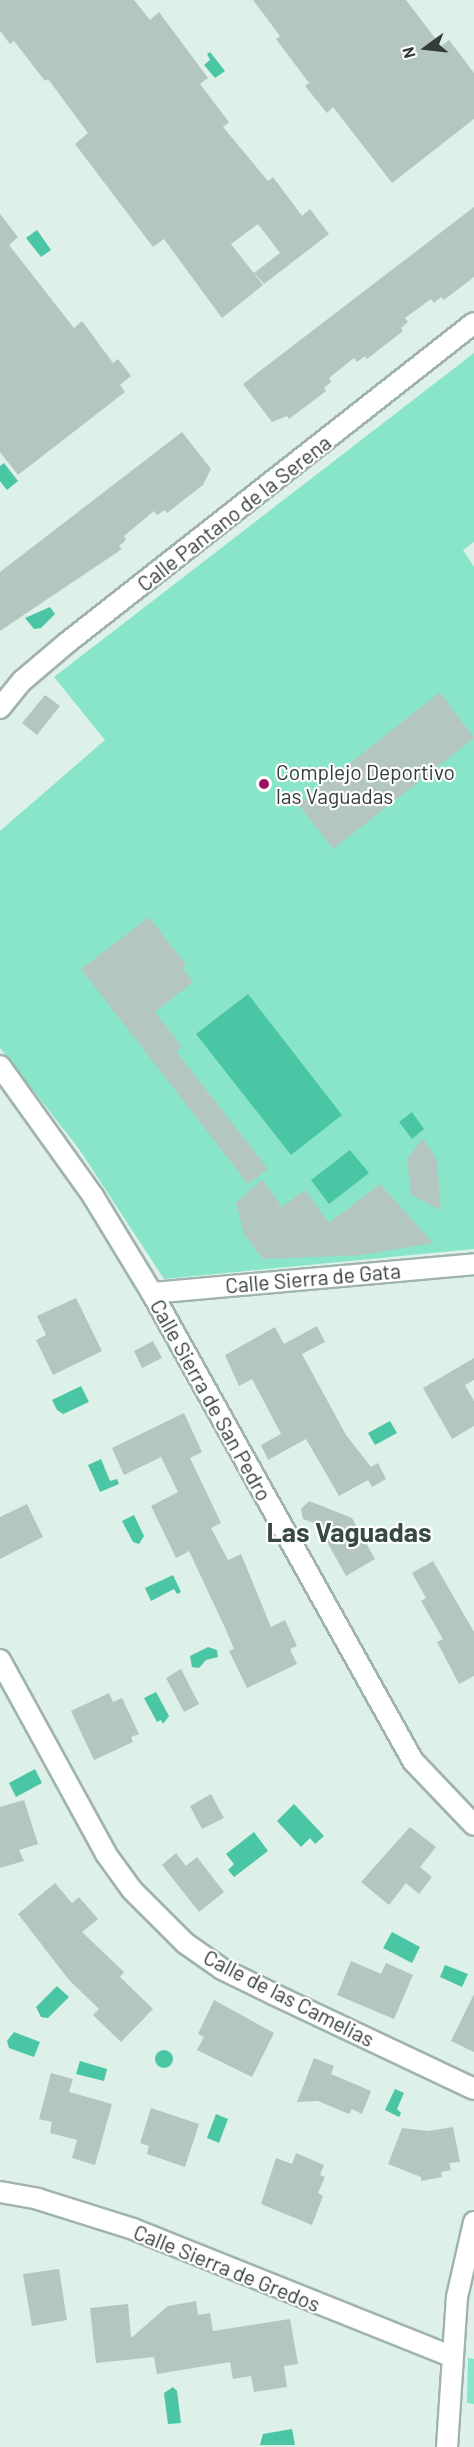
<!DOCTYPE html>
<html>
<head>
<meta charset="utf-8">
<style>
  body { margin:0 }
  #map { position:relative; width:474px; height:2447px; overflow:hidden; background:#ddf1e9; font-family:Barlow,sans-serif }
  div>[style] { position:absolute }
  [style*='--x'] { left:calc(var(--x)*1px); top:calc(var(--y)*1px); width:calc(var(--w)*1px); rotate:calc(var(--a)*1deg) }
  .green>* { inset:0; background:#89e5c9 }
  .water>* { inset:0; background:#4ac6a5 }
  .round { border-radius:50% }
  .building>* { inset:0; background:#b3c7c0 }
  .roads { filter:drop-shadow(2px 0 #a0b3ad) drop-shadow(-2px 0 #a0b3ad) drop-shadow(0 2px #a0b3ad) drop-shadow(0 -2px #a0b3ad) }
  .minor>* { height:20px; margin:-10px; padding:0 10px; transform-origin:10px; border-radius:10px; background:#fff }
  .dots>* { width:16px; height:16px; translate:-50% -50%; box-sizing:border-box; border:3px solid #fff; border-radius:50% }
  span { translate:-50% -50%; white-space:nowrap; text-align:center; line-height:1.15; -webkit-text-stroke:4.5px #fff; paint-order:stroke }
  .street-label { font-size:21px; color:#343c39 }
  .poi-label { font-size:21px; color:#343c39 }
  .left { translate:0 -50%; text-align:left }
  .district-label { font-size:27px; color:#384943; font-weight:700 }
  .north { position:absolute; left:396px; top:18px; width:60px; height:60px; -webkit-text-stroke:4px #fff; paint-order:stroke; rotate:255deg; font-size:16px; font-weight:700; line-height:24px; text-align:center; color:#343c39 }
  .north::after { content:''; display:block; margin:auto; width:21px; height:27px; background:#343c39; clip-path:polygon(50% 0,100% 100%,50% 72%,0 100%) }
</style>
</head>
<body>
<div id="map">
  <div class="green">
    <div style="clip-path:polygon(474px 353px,474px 542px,463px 550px,474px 567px,474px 1249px,164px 1279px,79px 1149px,0 1048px,0 831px,105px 740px,54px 677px)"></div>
    <div style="clip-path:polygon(468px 2358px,474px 2359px,474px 2404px,467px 2403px)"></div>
  </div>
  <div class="water">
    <div style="clip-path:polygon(210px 52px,225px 71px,215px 78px,204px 65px,210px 60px,207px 54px)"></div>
    <div style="clip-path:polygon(37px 230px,51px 250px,41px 257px,26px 238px)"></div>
    <div style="clip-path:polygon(4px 463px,18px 481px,7px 490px,0 481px,0 466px)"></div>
    <div style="clip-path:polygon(50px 607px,55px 614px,41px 628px,34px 629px,25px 618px)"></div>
    <div style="clip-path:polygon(248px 994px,342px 1115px,291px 1155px,196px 1034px)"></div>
    <div style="clip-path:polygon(412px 1112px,424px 1129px,412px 1139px,399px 1122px)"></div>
    <div style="clip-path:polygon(350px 1150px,369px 1173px,329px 1204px,311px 1180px)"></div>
    <div style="clip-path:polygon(81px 1386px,89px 1402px,63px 1414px,57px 1410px,52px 1400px)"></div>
    <div style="clip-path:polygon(390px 1421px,397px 1433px,375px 1445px,368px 1433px)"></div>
    <div style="clip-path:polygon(101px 1459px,110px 1481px,117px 1479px,119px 1484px,100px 1492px,88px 1465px)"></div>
    <div style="clip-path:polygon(134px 1515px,144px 1536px,139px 1544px,133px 1542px,122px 1521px)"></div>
    <div style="clip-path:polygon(173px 1575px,181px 1592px,177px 1594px,174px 1589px,151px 1601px,145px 1588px)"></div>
    <div style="clip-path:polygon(208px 1647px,217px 1650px,218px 1657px,206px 1660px,199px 1668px,192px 1667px,190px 1656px)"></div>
    <div style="clip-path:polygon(156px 1692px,169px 1716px,163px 1724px,161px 1720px,157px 1722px,144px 1698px)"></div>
    <div style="clip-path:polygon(35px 1769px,42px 1783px,16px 1797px,9px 1783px)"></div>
    <div style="clip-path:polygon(294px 1804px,324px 1836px,315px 1844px,310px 1838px,301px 1847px,277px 1821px)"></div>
    <div style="clip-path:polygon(254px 1832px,268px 1851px,234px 1877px,228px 1870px,234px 1864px,226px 1854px)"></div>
    <div style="clip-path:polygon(392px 1932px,420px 1947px,412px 1963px,383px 1948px)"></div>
    <div style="clip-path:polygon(445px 1965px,468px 1974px,462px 1987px,440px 1977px)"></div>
    <div style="clip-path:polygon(57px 1986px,69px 1997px,48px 2018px,41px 2017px,36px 2007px)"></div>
    <div style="clip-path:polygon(14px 2032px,40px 2042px,34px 2057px,9px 2048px,7px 2041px)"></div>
    <div class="round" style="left:155px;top:2050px;width:18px;height:18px"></div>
    <div style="clip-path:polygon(80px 2061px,107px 2069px,104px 2081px,76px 2074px)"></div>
    <div style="clip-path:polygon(395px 2089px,404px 2093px,397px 2109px,401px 2113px,399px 2117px,385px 2110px)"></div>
    <div style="clip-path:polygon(216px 2114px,228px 2119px,219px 2143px,207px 2138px)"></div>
    <div style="clip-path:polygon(173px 2387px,177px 2391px,181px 2423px,168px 2424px,164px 2393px)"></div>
    <div style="clip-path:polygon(292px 2429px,295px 2445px,260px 2445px,263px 2434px)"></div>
  </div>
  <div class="building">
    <div style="clip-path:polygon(0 0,134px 0,150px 20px,159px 12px,208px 78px,200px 84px,229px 122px,223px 127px,268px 181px,273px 177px,302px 216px,310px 209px,329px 234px,264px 284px,254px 273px,280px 253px,258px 224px,231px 244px,263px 285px,222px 318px,164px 239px,153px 247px,75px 144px,88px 133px,48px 79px,45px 81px,14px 41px,10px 44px,0 31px)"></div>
    <div style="clip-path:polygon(253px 0,406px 0,441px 46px,449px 40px,474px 73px,474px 119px,392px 183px,333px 107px,327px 113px,305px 86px,309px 83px,276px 39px,280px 36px)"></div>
    <div style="clip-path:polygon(474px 207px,474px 277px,444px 300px,441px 297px,434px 303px,431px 299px,405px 318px,408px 322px,401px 328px,403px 331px,367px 359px,365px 356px,357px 362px,354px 358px,329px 378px,331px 382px,324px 388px,326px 391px,289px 419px,287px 416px,272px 422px,243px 384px)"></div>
    <div style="clip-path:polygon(0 214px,18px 237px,9px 245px,74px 328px,82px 321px,113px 363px,118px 359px,131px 376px,120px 385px,125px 392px,18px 475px,0 452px)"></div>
    <div style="clip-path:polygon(182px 432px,211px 469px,203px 485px,167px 513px,165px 510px,157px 515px,154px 511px,124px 536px,126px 540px,119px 546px,122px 549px,0 631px,0 572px)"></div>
    <div style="clip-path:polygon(440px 692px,474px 738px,333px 849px,298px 804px)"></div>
    <div style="clip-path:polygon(45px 695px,60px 706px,37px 735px,22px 723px)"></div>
    <div style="clip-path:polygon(149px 917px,186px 965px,183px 968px,193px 982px,155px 1012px,182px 1047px,176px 1051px,268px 1169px,248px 1184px,81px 969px)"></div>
    <div style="clip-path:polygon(423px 1138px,437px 1160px,441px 1210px,411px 1195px,407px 1159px)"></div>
    <div style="clip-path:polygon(262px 1179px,282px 1207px,305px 1190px,329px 1223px,380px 1184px,433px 1243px,362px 1255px,263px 1259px,244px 1234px,236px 1203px)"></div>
    <div style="clip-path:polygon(76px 1298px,102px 1351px,53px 1375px,36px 1340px,46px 1335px,37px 1316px)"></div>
    <div style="clip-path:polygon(317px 1326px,325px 1342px,302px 1354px,346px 1435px,371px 1467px,378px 1463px,386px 1479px,372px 1487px,368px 1480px,339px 1496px,306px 1439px,268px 1460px,261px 1445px,281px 1434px,252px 1379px,239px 1386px,225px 1355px,275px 1327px,284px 1344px)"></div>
    <div style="clip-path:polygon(153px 1341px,162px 1358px,142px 1368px,134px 1351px)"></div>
    <div style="clip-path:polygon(474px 1358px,474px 1380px,465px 1385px,474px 1401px,474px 1426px,452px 1439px,423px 1388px)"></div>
    <div style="clip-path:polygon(184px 1413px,202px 1452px,190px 1458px,221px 1523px,211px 1528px,228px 1560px,241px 1554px,271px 1627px,285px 1620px,297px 1646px,290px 1649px,297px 1664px,247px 1688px,229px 1651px,234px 1649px,227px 1632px,189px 1551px,176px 1558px,151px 1506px,178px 1492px,161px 1457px,124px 1475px,112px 1448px)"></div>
    <div style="clip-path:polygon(309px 1501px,352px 1518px,375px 1559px,346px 1576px,317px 1524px,303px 1519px,301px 1509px)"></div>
    <div style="clip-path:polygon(27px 1504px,43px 1537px,0 1559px,0 1517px)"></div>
    <div style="clip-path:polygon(433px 1561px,474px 1632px,474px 1676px,459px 1684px,437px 1642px,443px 1639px,421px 1601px,426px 1598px,412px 1573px)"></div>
    <div style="clip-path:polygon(181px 1669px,199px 1704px,184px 1712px,166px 1678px)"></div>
    <div style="clip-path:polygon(109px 1693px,113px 1702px,122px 1698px,139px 1734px,131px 1737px,133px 1742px,94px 1760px,71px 1711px)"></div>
    <div style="clip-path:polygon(211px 1794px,224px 1818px,202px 1829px,190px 1806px)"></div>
    <div style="clip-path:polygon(24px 1800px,38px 1844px,19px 1850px,24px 1861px,0 1868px,0 1807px)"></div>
    <div style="clip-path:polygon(410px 1827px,436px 1847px,420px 1867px,432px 1877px,419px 1894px,406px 1883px,389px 1905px,361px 1882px)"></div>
    <div style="clip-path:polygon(176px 1853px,186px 1866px,197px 1857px,224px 1892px,199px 1912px,162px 1865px)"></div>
    <div style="clip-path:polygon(55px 1883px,72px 1903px,79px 1897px,98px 1919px,82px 1932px,124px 1972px,120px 1977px,153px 2009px,121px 2042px,93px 2015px,99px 2009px,69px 1980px,18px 1914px)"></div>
    <div style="clip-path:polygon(351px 1961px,381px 1974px,386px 1963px,413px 1975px,394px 2019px,337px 1995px)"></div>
    <div style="clip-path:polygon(474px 1994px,474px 2052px,451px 2041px)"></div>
    <div style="clip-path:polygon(214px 2000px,274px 2033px,252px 2077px,197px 2050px,204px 2037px,198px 2034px)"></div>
    <div style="clip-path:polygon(314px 2058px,334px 2066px,331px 2074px,371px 2091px,362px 2114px,352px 2109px,349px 2114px,318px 2101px,297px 2102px)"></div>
    <div style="clip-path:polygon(51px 2073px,73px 2079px,69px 2092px,112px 2104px,95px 2165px,72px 2158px,77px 2140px,50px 2133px,52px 2122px,39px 2119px)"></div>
    <div style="clip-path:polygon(151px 2108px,199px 2124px,185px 2167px,147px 2154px,149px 2146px,140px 2143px)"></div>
    <div style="clip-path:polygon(453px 2127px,460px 2162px,449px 2163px,451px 2170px,441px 2172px,442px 2177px,421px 2181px,421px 2177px,388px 2164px,402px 2128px,428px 2131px)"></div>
    <div style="clip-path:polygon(296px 2153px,324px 2165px,320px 2175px,325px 2177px,318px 2193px,323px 2196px,312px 2225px,261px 2204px,276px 2158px,292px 2164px)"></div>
    <div style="clip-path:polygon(59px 2269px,67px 2320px,32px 2326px,23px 2274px)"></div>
    <div style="clip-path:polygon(196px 2301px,198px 2315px,210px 2313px,213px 2331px,290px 2319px,298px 2364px,284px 2366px,287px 2387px,254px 2392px,251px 2376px,233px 2379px,230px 2362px,157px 2374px,154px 2357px,96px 2363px,90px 2308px,128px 2304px,131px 2338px,168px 2306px)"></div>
  </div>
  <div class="roads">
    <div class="minor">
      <div style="--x:0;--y:708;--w:35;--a:-51"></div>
      <div style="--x:22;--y:681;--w:60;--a:-40.3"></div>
      <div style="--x:68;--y:642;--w:516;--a:-38.16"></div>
      <div style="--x:0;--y:1066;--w:160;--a:54.4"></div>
      <div style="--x:93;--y:1196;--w:114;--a:58.7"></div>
      <div style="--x:152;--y:1293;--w:536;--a:60.85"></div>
      <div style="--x:413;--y:1761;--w:88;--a:46.4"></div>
      <div style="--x:152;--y:1293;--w:323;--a:-5.1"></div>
      <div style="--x:0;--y:1660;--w:221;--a:61.3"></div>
      <div style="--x:106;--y:1854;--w:44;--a:54.2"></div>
      <div style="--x:132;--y:1890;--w:75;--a:45"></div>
      <div style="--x:185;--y:1943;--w:45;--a:35.1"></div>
      <div style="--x:222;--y:1969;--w:57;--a:26.1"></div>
      <div style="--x:273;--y:1994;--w:222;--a:25.3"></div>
      <div style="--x:0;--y:2192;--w:39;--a:10"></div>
      <div style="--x:38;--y:2199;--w:100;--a:17.5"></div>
      <div style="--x:133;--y:2229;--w:342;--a:21.8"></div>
      <div style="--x:447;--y:2447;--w:150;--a:-86.2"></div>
      <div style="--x:457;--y:2297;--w:77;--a:-77.2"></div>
    </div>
  </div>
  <div class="dots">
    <div style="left:264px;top:784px;background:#9b1162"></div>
  </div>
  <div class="street-label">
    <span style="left:234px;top:513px;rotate:-38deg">Calle Pantano de la Serena</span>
    <span style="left:313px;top:1278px;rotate:-5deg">Calle Sierra de Gata</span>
    <span style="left:211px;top:1400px;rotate:61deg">Calle Sierra de San Pedro</span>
    <span style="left:289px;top:1998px;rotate:27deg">Calle de las Camelias</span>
    <span style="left:227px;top:2268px;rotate:22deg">Calle Sierra de Gredos</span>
  </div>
  <div class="poi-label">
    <span class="left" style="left:276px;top:784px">Complejo Deportivo<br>las Vaguadas</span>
  </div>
  <div class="district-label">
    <span style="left:349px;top:1532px">Las Vaguadas</span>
  </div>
  <div class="north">N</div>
</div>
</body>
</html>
